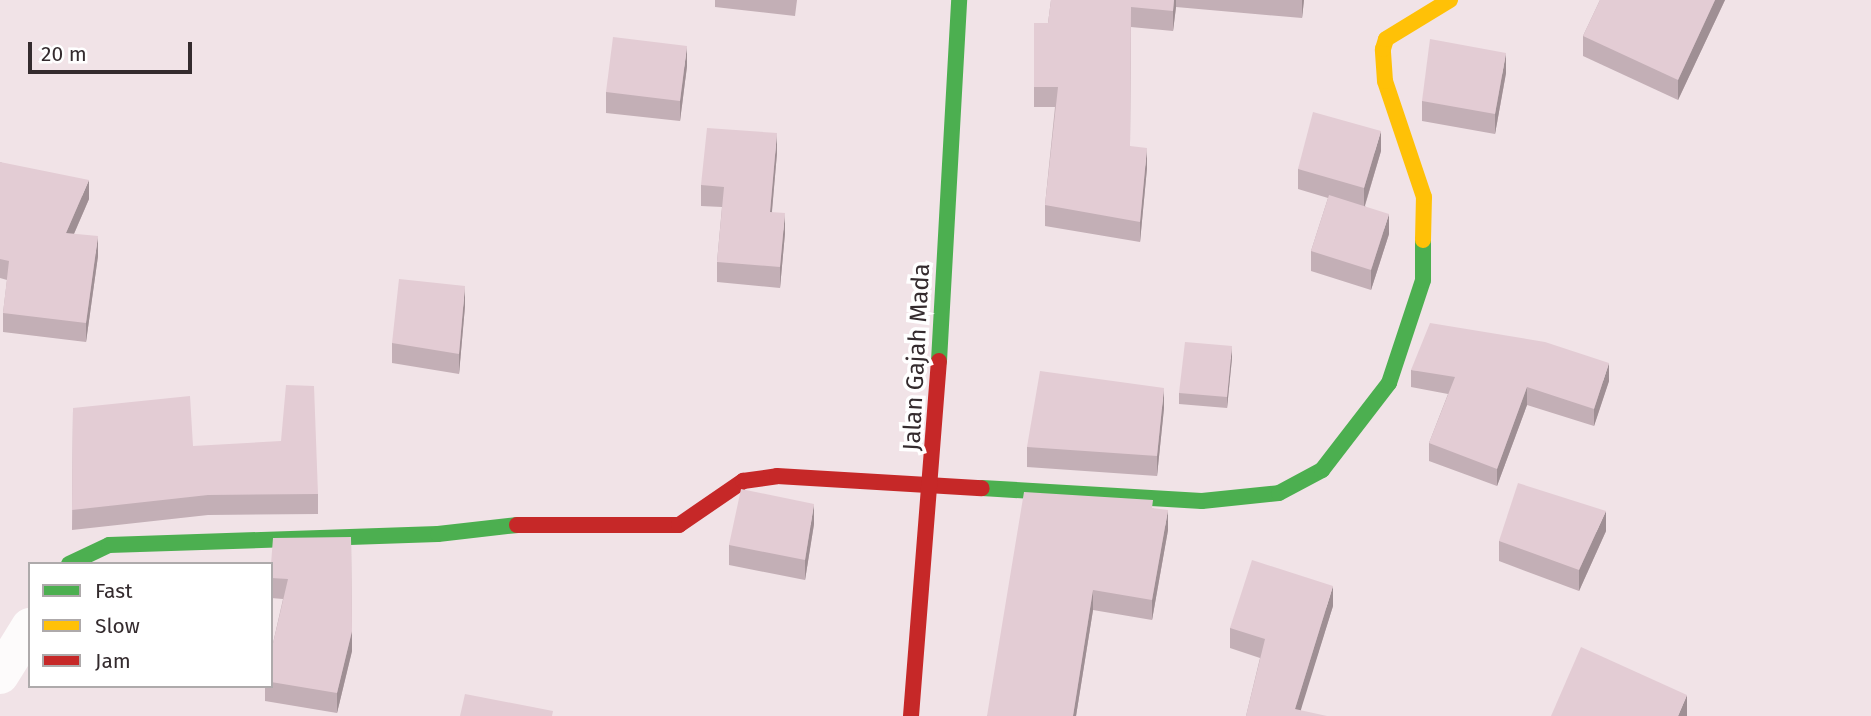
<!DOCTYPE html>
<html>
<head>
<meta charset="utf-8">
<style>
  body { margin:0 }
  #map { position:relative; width:1871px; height:716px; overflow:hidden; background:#f1e3e7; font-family:"Fira Sans",sans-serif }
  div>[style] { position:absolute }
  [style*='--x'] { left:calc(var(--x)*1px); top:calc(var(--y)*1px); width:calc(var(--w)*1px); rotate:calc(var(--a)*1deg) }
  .street>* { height:38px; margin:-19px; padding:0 19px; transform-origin:19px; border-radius:19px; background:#fdfbfb }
  .fast>* { height:16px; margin:-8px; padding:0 8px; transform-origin:8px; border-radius:8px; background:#4caf50 }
  .slow>* { height:16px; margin:-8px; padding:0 8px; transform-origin:8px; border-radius:8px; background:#ffc107 }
  .jam>* { height:16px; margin:-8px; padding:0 8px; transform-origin:8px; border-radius:8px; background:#c62828 }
  .wall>* { inset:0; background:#c3afb6 }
  .shaded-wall>* { inset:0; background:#9f8f94 }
  .building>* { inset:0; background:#e3ccd4 }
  span { translate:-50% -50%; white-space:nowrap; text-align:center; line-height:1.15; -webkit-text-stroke:7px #fff; paint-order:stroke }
  .street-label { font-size:24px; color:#342b2e }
  .legend { position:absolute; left:28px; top:562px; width:245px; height:126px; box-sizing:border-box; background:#fff; border:2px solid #aeaaab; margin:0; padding:9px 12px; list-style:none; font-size:21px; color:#342b2e }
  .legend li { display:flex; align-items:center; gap:14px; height:35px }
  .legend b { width:35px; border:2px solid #aeaaab }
  .scale { position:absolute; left:28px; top:42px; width:164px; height:32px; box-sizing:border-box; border:4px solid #342b2e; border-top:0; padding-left:9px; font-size:21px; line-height:24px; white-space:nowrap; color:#342b2e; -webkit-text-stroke:5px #fff; paint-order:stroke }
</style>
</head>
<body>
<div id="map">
  <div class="street">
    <div style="--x:0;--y:675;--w:57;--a:-58"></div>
  </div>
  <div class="fast">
    <div style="--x:939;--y:361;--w:362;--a:-86.8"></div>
    <div style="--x:982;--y:488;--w:220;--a:3.4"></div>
    <div style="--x:1202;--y:501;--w:77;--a:-5.9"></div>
    <div style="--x:1279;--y:493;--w:49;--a:-28.1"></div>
    <div style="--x:1322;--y:470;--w:110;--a:-52.4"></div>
    <div style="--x:1389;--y:383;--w:108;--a:-71.7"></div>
    <div style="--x:1423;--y:280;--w:40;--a:-90"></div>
    <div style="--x:69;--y:564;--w:44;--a:-25.4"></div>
    <div style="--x:109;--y:545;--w:329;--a:-1.9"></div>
    <div style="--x:438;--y:534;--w:80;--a:-6.5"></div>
  </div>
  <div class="slow">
    <div style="--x:1423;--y:240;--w:43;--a:-88.7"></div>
    <div style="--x:1424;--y:197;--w:122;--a:-108.6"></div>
    <div style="--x:1385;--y:81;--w:32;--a:-94"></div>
    <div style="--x:1383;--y:49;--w:10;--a:-73"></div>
    <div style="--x:1386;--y:39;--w:75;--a:-31.4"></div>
  </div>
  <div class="jam">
    <div style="--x:517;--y:525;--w:162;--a:0"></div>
    <div style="--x:679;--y:525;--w:78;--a:-34.5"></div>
    <div style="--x:743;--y:481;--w:34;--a:-8"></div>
    <div style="--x:777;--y:476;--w:205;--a:3.4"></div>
    <div style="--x:911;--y:716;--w:356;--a:-85.5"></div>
  </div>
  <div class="wall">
    <div style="clip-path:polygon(715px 0,797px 0,795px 16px,715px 7px)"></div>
    <div style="clip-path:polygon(1051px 0,1304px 0,1302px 18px,1176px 7px,1173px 31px,1131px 27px,1130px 146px,1147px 168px,1140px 242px,1045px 226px,1045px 205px,1055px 107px,1034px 107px,1034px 23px,1048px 23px)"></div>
    <div style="clip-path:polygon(1600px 0,1725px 0,1678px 100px,1583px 56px,1583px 36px)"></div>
    <div style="clip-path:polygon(687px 66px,680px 121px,606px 113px,606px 92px)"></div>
    <div style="clip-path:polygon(1506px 73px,1495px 134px,1422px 121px,1422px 101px)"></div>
    <div style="clip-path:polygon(1381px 151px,1365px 206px,1389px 234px,1371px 290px,1311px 271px,1311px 251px,1328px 198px,1298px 189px,1298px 169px)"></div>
    <div style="clip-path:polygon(777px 153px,772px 212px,785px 233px,780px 288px,717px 282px,717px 262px,722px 207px,701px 206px,701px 185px)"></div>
    <div style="clip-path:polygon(0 162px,89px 199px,74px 234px,98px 256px,86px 342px,3px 332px,3px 313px,7px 280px,0 278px)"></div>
    <div style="clip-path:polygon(465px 306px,459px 374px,392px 363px,392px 343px)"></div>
    <div style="clip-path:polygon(1232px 358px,1227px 408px,1179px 404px,1179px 393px)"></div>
    <div style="clip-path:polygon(1411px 370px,1609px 381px,1594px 426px,1527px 405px,1497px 486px,1429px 461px,1429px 443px,1448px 394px,1411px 387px)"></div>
    <div style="clip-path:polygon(73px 408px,193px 446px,318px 494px,318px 514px,208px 515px,72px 530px)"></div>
    <div style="clip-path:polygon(1164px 408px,1157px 476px,1027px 467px,1027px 447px)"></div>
    <div style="clip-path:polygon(1153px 508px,1168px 530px,1152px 620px,1093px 610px,1076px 716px,987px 716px)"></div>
    <div style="clip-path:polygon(814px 524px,805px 580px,729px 565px,729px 545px)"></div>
    <div style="clip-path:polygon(1606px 531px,1579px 591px,1499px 561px,1499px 541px)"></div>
    <div style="clip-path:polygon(351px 537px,352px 651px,337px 713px,265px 701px,265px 686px,271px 686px,271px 652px,283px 599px,271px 598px,271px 564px)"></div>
    <div style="clip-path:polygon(1333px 606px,1300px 710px,1246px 716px,1260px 658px,1230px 648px,1230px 628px)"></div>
  </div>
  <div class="shaded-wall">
    <div style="clip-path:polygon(1174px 0,1176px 0,1176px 7px,1173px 31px,1173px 11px)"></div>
    <div style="clip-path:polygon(1302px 0,1304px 0,1302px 18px)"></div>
    <div style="clip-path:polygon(1715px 0,1725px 0,1678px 100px,1678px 80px)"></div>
    <div style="clip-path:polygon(687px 46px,687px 66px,680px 121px,680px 101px)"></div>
    <div style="clip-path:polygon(1506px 53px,1506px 73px,1495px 134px,1495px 114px)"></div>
    <div style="clip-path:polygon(1381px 131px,1381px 151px,1364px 208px,1364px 188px)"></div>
    <div style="clip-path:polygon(777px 133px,777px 153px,770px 232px,770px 212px)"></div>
    <div style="clip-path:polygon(1147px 148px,1147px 168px,1140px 242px,1140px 222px)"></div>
    <div style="clip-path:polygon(89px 180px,89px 199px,66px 252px,66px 233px)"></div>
    <div style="clip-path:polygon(785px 213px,785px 233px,780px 288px,780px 267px)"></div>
    <div style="clip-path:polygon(1389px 214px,1389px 234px,1371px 290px,1371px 270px)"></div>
    <div style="clip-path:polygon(98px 236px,98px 256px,86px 342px,86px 323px)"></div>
    <div style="clip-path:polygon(465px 286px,465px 306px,459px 374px,459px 354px)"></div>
    <div style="clip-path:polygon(1232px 346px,1232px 358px,1227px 408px,1227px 397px)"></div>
    <div style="clip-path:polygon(1609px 363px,1609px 381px,1594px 426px,1594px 409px)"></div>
    <div style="clip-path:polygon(1527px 387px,1527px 405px,1497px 486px,1497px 469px)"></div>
    <div style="clip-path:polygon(1164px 388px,1164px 408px,1157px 476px,1157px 456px)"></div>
    <div style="clip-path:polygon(814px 504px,814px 524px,805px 580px,805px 560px)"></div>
    <div style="clip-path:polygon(1168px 510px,1168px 530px,1152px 620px,1152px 600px)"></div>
    <div style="clip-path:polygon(1606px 511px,1606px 531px,1579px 591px,1579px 570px)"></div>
    <div style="clip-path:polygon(1333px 586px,1333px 606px,1299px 716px,1295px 709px)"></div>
    <div style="clip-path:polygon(1093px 590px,1093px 610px,1076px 716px,1073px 716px)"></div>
    <div style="clip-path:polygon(352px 631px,352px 651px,337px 713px,337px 693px)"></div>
    <div style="clip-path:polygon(1687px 695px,1687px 716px,1678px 716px)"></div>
  </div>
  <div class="building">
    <div style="clip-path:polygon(1051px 0,1174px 0,1173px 11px,1131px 7px,1130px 146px,1147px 148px,1140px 222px,1045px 205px,1058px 87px,1034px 87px,1034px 23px,1048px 23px)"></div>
    <div style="clip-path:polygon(1600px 0,1715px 0,1678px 80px,1583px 36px)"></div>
    <div style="clip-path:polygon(613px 37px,687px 46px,680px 101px,606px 92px)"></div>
    <div style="clip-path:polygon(1430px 39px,1506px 53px,1495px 114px,1422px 101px)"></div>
    <div style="clip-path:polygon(1313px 112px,1381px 131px,1364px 188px,1298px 169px)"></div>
    <div style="clip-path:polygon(707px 128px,777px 133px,770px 212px,785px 213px,780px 267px,717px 262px,724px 187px,701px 185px)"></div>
    <div style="clip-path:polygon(0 162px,89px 180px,66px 233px,98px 236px,86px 323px,3px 313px,9px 261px,0 259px)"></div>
    <div style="clip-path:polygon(1329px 195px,1389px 214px,1371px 270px,1311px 251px)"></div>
    <div style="clip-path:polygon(399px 279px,465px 286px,459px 354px,392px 343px)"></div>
    <div style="clip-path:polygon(1430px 323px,1545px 342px,1609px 363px,1594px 409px,1527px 387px,1497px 469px,1429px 443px,1455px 377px,1411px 370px)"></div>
    <div style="clip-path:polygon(1185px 342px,1232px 346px,1227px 397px,1179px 393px)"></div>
    <div style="clip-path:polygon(1040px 371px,1164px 388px,1157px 456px,1027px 447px)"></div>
    <div style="clip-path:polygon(286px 385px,314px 386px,318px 494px,208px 495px,72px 510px,73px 408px,190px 396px,193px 446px,281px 441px)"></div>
    <div style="clip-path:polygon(1518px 483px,1606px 511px,1579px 570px,1499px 541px)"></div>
    <div style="clip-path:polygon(741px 489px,814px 504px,805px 560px,729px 545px)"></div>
    <div style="clip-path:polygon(1024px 492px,1153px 500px,1152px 508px,1168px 510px,1152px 600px,1093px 590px,1073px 716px,987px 716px)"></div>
    <div style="clip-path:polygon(351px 537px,352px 631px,337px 693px,271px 682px,271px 652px,288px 579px,271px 578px,271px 564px,273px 538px)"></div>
    <div style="clip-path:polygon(1252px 560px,1333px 586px,1295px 709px,1327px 716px,1246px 716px,1265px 639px,1230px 628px)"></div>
    <div style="clip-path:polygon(1581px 647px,1687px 695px,1678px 716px,1551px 716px)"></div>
    <div style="clip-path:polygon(465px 694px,553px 711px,552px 716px,460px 716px)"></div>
  </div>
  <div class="street-label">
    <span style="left:917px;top:357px;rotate:-87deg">Jalan Gajah Mada</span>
  </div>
  <ul class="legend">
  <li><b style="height:9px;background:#4caf50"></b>Fast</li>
  <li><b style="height:9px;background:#ffc107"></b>Slow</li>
  <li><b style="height:9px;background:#c62828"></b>Jam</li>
  </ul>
  <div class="scale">20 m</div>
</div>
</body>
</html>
